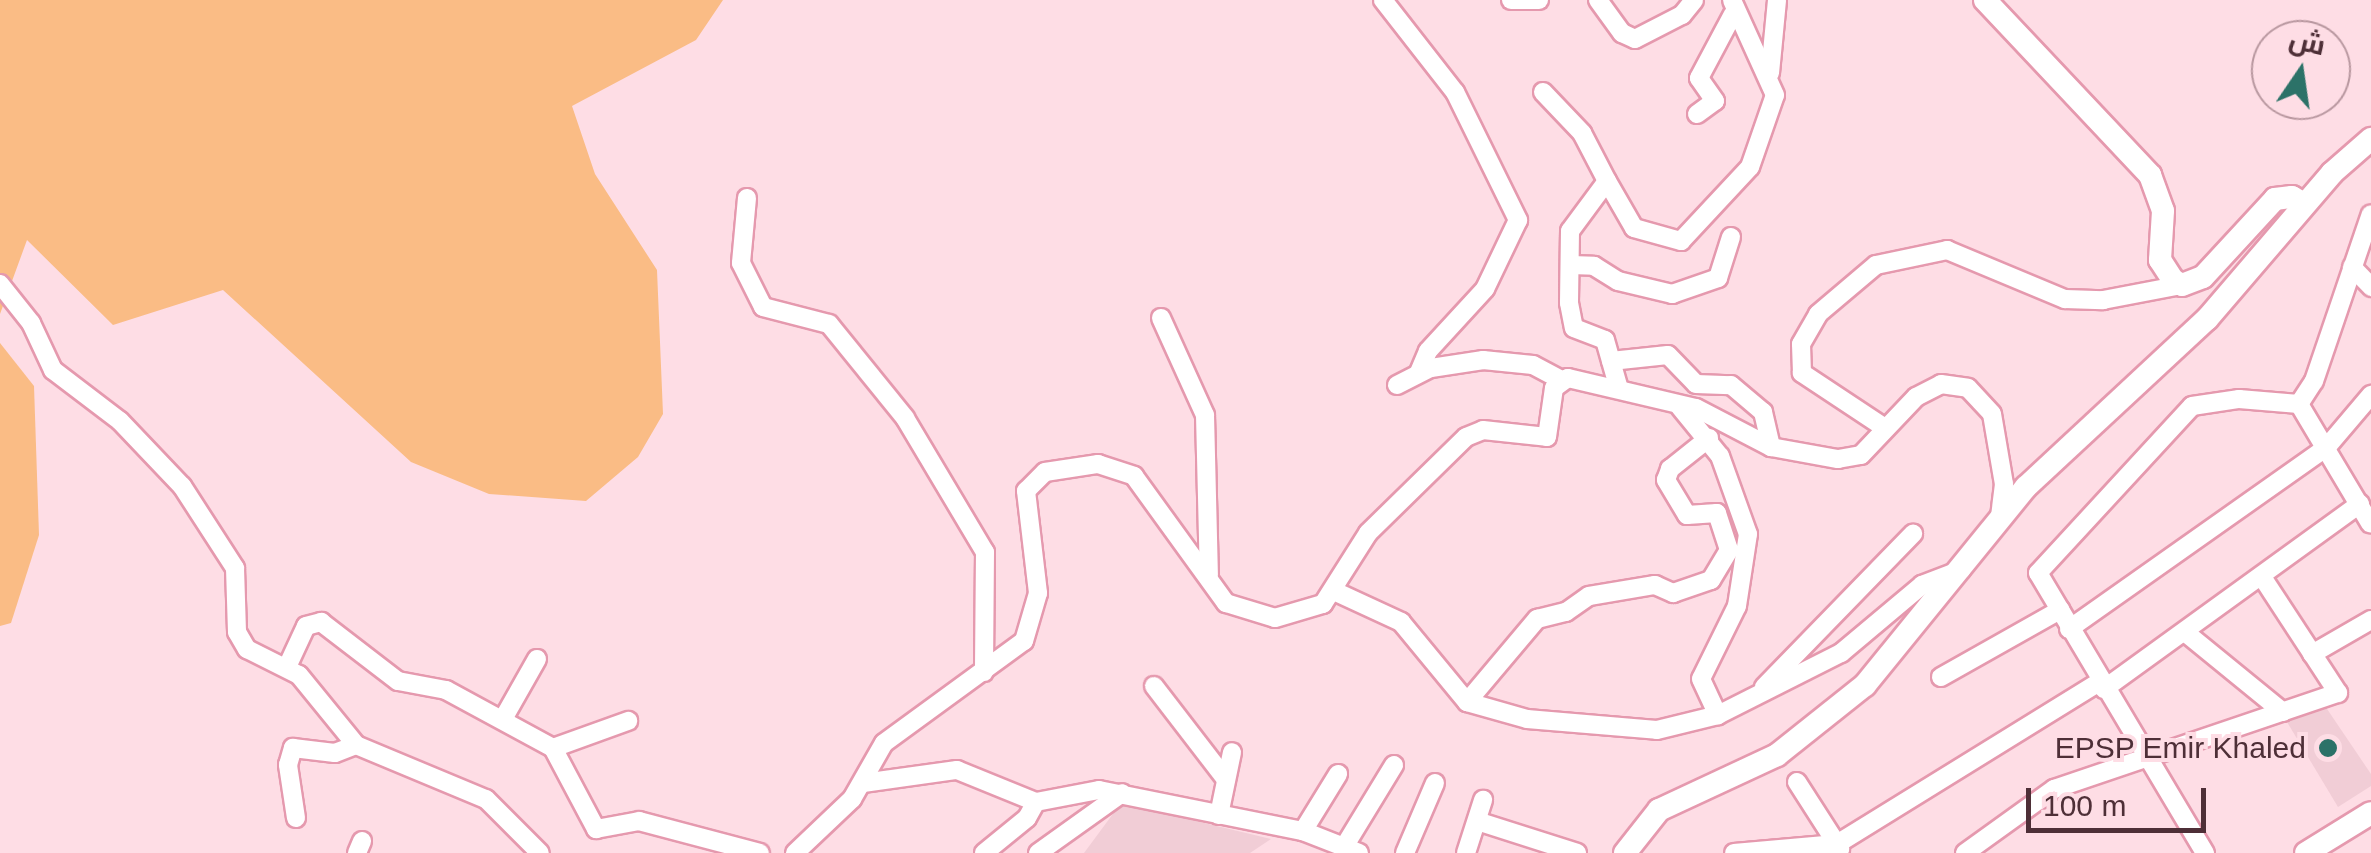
<!DOCTYPE html>
<html>
<head>
<meta charset="utf-8">
<style>
  body { margin:0 }
  #map { position:relative; width:2371px; height:853px; overflow:hidden; background:#fedde5; font-family:Arial,Cairo,sans-serif }
  div>[style] { position:absolute }
  [style*='--x'] { left:calc(var(--x)*1px); top:calc(var(--y)*1px); width:calc(var(--w)*1px); rotate:calc(var(--a)*1deg) }
  .built>* { inset:0; background:#f1cdd6 }
  .green>* { inset:0; background:#fabc85 }
  .roads { filter:drop-shadow(2px 0 #e599ae) drop-shadow(-2px 0 #e599ae) drop-shadow(0 2px #e599ae) drop-shadow(0 -2px #e599ae) }
  .minor>* { height:18px; margin:-9px; padding:0 9px; transform-origin:9px; border-radius:9px; background:#fff }
  .major>* { height:22px; margin:-11px; padding:0 11px; transform-origin:11px; border-radius:11px; background:#fff }
  .dots>* { width:28px; height:28px; translate:-50% -50%; box-sizing:border-box; border:5px solid #fedde5; border-radius:50% }
  span { translate:-50% -50%; white-space:nowrap; text-align:center; line-height:1.15; -webkit-text-stroke:8px #fedde5; paint-order:stroke }
  .poi-label { font-size:30px; color:#4e2f37 }
  .right { translate:-100% -50%; text-align:right }
  .north { position:absolute; left:2251px; top:20px; width:100px; height:100px; box-sizing:border-box; background:#fedde5; border:2px solid #b8979f; border-radius:50%; rotate:13deg; font-size:28px; font-weight:700; line-height:40px; text-align:center; color:#4e2f37 }
  .north::after { content:''; display:block; margin:auto; width:35px; height:45px; background:#2c7268; clip-path:polygon(50% 0,100% 100%,50% 72%,0 100%) }
  .scale { position:absolute; left:2026px; top:788px; width:180px; height:45px; box-sizing:border-box; border:5px solid #4e2f37; border-top:0; padding-left:12px; font-size:30px; line-height:35px; white-space:nowrap; color:#4e2f37; -webkit-text-stroke:8px #fedde5; paint-order:stroke }
</style>
</head>
<body>
<div id="map">
  <div class="built">
    <div style="clip-path:polygon(2323px 703px,2371px 774px,2371px 786px,2338px 807px,2287px 722px)"></div>
    <div style="clip-path:polygon(1121px 803px,1271px 839px,1250px 853px,1084px 853px)"></div>
  </div>
  <div class="green">
    <div style="clip-path:polygon(0 0,723px 0,696px 40px,572px 106px,595px 174px,657px 270px,663px 414px,638px 457px,586px 501px,489px 494px,411px 462px,223px 290px,113px 325px,27px 240px,0 314px)"></div>
    <div style="clip-path:polygon(0 343px,34px 386px,39px 535px,11px 623px,0 626px)"></div>
  </div>
  <div class="roads">
    <div class="minor">
      <div style="--x:1383;--y:0;--w:117;--a:52"></div>
      <div style="--x:1455;--y:92;--w:143;--a:63.8"></div>
      <div style="--x:1518;--y:220;--w:76;--a:115.6"></div>
      <div style="--x:1485;--y:289;--w:84;--a:132.6"></div>
      <div style="--x:1428;--y:351;--w:23;--a:113"></div>
      <div style="--x:1511;--y:0;--w:28;--a:0"></div>
      <div style="--x:1598;--y:0;--w:41;--a:54"></div>
      <div style="--x:1622;--y:33;--w:14;--a:25"></div>
      <div style="--x:1635;--y:39;--w:53;--a:-27.1"></div>
      <div style="--x:1682;--y:15;--w:19;--a:-51"></div>
      <div style="--x:1770;--y:73;--w:73;--a:-84.5"></div>
      <div style="--x:1543;--y:92;--w:57;--a:46.4"></div>
      <div style="--x:1582;--y:133;--w:54;--a:62.5"></div>
      <div style="--x:1607;--y:181;--w:62;--a:126.5"></div>
      <div style="--x:1570;--y:231;--w:72;--a:90.8"></div>
      <div style="--x:1569;--y:303;--w:25;--a:79"></div>
      <div style="--x:1574;--y:328;--w:33;--a:21"></div>
      <div style="--x:1605;--y:340;--w:51;--a:74.1"></div>
      <div style="--x:1697;--y:114;--w:22;--a:-36"></div>
      <div style="--x:1715;--y:101;--w:28;--a:-125"></div>
      <div style="--x:1699;--y:78;--w:72;--a:-62"></div>
      <div style="--x:1607;--y:181;--w:54;--a:60.1"></div>
      <div style="--x:1634;--y:228;--w:49;--a:15.5"></div>
      <div style="--x:1681;--y:241;--w:101;--a:-47"></div>
      <div style="--x:1750;--y:167;--w:76;--a:-70.9"></div>
      <div style="--x:1775;--y:95;--w:104;--a:-114.4"></div>
      <div style="--x:747;--y:198;--w:65;--a:95.3"></div>
      <div style="--x:741;--y:263;--w:49;--a:63.4"></div>
      <div style="--x:763;--y:307;--w:68;--a:14.4"></div>
      <div style="--x:829;--y:324;--w:121;--a:51"></div>
      <div style="--x:905;--y:418;--w:156;--a:59.2"></div>
      <div style="--x:985;--y:552;--w:120;--a:90.5"></div>
      <div style="--x:1571;--y:265;--w:23;--a:2"></div>
      <div style="--x:1594;--y:266;--w:28;--a:32"></div>
      <div style="--x:1618;--y:281;--w:56;--a:13.5"></div>
      <div style="--x:1672;--y:294;--w:49;--a:-19.2"></div>
      <div style="--x:1718;--y:278;--w:43;--a:-72.4"></div>
      <div style="--x:2352;--y:267;--w:28;--a:46"></div>
      <div style="--x:0;--y:284;--w:50;--a:51.5"></div>
      <div style="--x:31;--y:323;--w:52;--a:64.9"></div>
      <div style="--x:53;--y:370;--w:84;--a:37.3"></div>
      <div style="--x:120;--y:421;--w:90;--a:46.4"></div>
      <div style="--x:182;--y:486;--w:98;--a:57.1"></div>
      <div style="--x:235;--y:568;--w:64;--a:88.2"></div>
      <div style="--x:237;--y:632;--w:20;--a:60"></div>
      <div style="--x:247;--y:649;--w:58;--a:26.6"></div>
      <div style="--x:299;--y:675;--w:90;--a:50.8"></div>
      <div style="--x:356;--y:745;--w:141;--a:22.6"></div>
      <div style="--x:486;--y:799;--w:76;--a:45"></div>
      <div style="--x:1161;--y:318;--w:107;--a:65.6"></div>
      <div style="--x:1205;--y:415;--w:160;--a:88.6"></div>
      <div style="--x:1611;--y:361;--w:57;--a:-6"></div>
      <div style="--x:1668;--y:355;--w:40;--a:46"></div>
      <div style="--x:1696;--y:384;--w:35;--a:2"></div>
      <div style="--x:1731;--y:385;--w:42;--a:40.2"></div>
      <div style="--x:1763;--y:412;--w:36;--a:77"></div>
      <div style="--x:1397;--y:385;--w:38;--a:-27"></div>
      <div style="--x:1431;--y:368;--w:53;--a:-8.7"></div>
      <div style="--x:1483;--y:360;--w:50;--a:5.7"></div>
      <div style="--x:1533;--y:365;--w:32;--a:28"></div>
      <div style="--x:2299;--y:404;--w:139;--a:59.2"></div>
      <div style="--x:1680;--y:407;--w:63;--a:50.8"></div>
      <div style="--x:1720;--y:456;--w:83;--a:70.3"></div>
      <div style="--x:1748;--y:534;--w:73;--a:98.7"></div>
      <div style="--x:1737;--y:606;--w:81;--a:116.3"></div>
      <div style="--x:1701;--y:679;--w:40;--a:65"></div>
      <div style="--x:1885;--y:428;--w:100;--a:-146.5"></div>
      <div style="--x:1802;--y:373;--w:29;--a:-92"></div>
      <div style="--x:1801;--y:344;--w:34;--a:-60"></div>
      <div style="--x:1818;--y:314;--w:76;--a:-40.2"></div>
      <div style="--x:1876;--y:265;--w:73;--a:-11.9"></div>
      <div style="--x:1947;--y:250;--w:128;--a:22.6"></div>
      <div style="--x:2065;--y:299;--w:38;--a:2"></div>
      <div style="--x:2103;--y:300;--w:80;--a:-10.8"></div>
      <div style="--x:1334;--y:591;--w:74;--a:24.8"></div>
      <div style="--x:1401;--y:622;--w:104;--a:50.5"></div>
      <div style="--x:1467;--y:702;--w:62;--a:15.8"></div>
      <div style="--x:1527;--y:719;--w:130;--a:4.8"></div>
      <div style="--x:1657;--y:730;--w:63;--a:-13.8"></div>
      <div style="--x:1718;--y:715;--w:138;--a:-26.8"></div>
      <div style="--x:1841;--y:653;--w:106;--a:-40"></div>
      <div style="--x:1922;--y:585;--w:42;--a:-21"></div>
      <div style="--x:2069;--y:629;--w:314;--a:-35.2"></div>
      <div style="--x:2326;--y:448;--w:70;--a:-49.7"></div>
      <div style="--x:2186;--y:633;--w:125;--a:39.2"></div>
      <div style="--x:2312;--y:654;--w:68;--a:-30"></div>
      <div style="--x:287;--y:667;--w:45;--a:-65.1"></div>
      <div style="--x:306;--y:626;--w:16;--a:-15"></div>
      <div style="--x:321;--y:622;--w:97;--a:37.5"></div>
      <div style="--x:398;--y:681;--w:49;--a:10.6"></div>
      <div style="--x:446;--y:690;--w:122;--a:28.5"></div>
      <div style="--x:553;--y:748;--w:80;--a:-19.8"></div>
      <div style="--x:1941;--y:677;--w:137;--a:-29.4"></div>
      <div style="--x:1154;--y:686;--w:115;--a:52.4"></div>
      <div style="--x:1764;--y:687;--w:214;--a:-45.8"></div>
      <div style="--x:2104;--y:689;--w:316;--a:-35.9"></div>
      <div style="--x:1467;--y:702;--w:109;--a:-49.9"></div>
      <div style="--x:1537;--y:619;--w:30;--a:-14"></div>
      <div style="--x:1566;--y:612;--w:28;--a:-35"></div>
      <div style="--x:1589;--y:596;--w:67;--a:-9.5"></div>
      <div style="--x:1655;--y:585;--w:20;--a:24"></div>
      <div style="--x:1673;--y:593;--w:40;--a:-18.9"></div>
      <div style="--x:1711;--y:580;--w:35;--a:-59"></div>
      <div style="--x:1729;--y:550;--w:39;--a:-108"></div>
      <div style="--x:1717;--y:513;--w:30;--a:176"></div>
      <div style="--x:1687;--y:515;--w:41;--a:-121"></div>
      <div style="--x:1666;--y:480;--w:12;--a:-70"></div>
      <div style="--x:1670;--y:469;--w:50;--a:-38.5"></div>
      <div style="--x:503;--y:719;--w:69;--a:-60.5"></div>
      <div style="--x:553;--y:748;--w:92;--a:62"></div>
      <div style="--x:596;--y:829;--w:44;--a:-10.5"></div>
      <div style="--x:639;--y:821;--w:125;--a:14.8"></div>
      <div style="--x:1797;--y:782;--w:80;--a:57.3"></div>
      <div style="--x:863;--y:783;--w:95;--a:-7.9"></div>
      <div style="--x:957;--y:770;--w:85;--a:22.1"></div>
      <div style="--x:1036;--y:802;--w:64;--a:-10.8"></div>
      <div style="--x:1099;--y:790;--w:208;--a:11.4"></div>
      <div style="--x:1303;--y:831;--w:60;--a:21.4"></div>
      <div style="--x:1219;--y:815;--w:64;--a:-78.3"></div>
      <div style="--x:296;--y:818;--w:54;--a:-98.6"></div>
      <div style="--x:288;--y:765;--w:18;--a:-74"></div>
      <div style="--x:293;--y:748;--w:42;--a:6.8"></div>
      <div style="--x:335;--y:753;--w:22;--a:-21"></div>
      <div style="--x:1477;--y:821;--w:105;--a:17.7"></div>
      <div style="--x:1303;--y:831;--w:67;--a:-58.4"></div>
      <div style="--x:1344;--y:847;--w:96;--a:-58.6"></div>
      <div style="--x:357;--y:853;--w:13;--a:-67"></div>
      <div style="--x:795;--y:853;--w:79;--a:-43.5"></div>
      <div style="--x:852;--y:799;--w:64;--a:-60.3"></div>
      <div style="--x:884;--y:743;--w:173;--a:-36.1"></div>
      <div style="--x:1024;--y:641;--w:50;--a:-73.7"></div>
      <div style="--x:1038;--y:593;--w:103;--a:-96.7"></div>
      <div style="--x:1026;--y:491;--w:27;--a:-45"></div>
      <div style="--x:1045;--y:472;--w:54;--a:-8.6"></div>
      <div style="--x:1098;--y:464;--w:38;--a:18"></div>
      <div style="--x:1134;--y:476;--w:157;--a:54.1"></div>
      <div style="--x:1226;--y:603;--w:51;--a:17"></div>
      <div style="--x:1275;--y:618;--w:50;--a:-16.3"></div>
      <div style="--x:1323;--y:604;--w:84;--a:-57.6"></div>
      <div style="--x:1368;--y:533;--w:137;--a:-44.4"></div>
      <div style="--x:1466;--y:437;--w:18;--a:-22"></div>
      <div style="--x:1483;--y:430;--w:64;--a:6.2"></div>
      <div style="--x:1547;--y:437;--w:49;--a:-81.9"></div>
      <div style="--x:1554;--y:388;--w:17;--a:-36"></div>
      <div style="--x:1568;--y:378;--w:131;--a:13.2"></div>
      <div style="--x:1696;--y:408;--w:85;--a:27.5"></div>
      <div style="--x:1771;--y:447;--w:68;--a:10.2"></div>
      <div style="--x:1838;--y:459;--w:23;--a:-10"></div>
      <div style="--x:1861;--y:455;--w:80;--a:-46.5"></div>
      <div style="--x:1916;--y:397;--w:28;--a:-27"></div>
      <div style="--x:1941;--y:384;--w:27;--a:8"></div>
      <div style="--x:1968;--y:388;--w:35;--a:47"></div>
      <div style="--x:1992;--y:414;--w:71;--a:80.3"></div>
      <div style="--x:2004;--y:484;--w:34;--a:97"></div>
      <div style="--x:984;--y:853;--w:55;--a:-39.1"></div>
      <div style="--x:1027;--y:818;--w:18;--a:-61"></div>
      <div style="--x:1038;--y:853;--w:103;--a:-35.5"></div>
      <div style="--x:1405;--y:853;--w:76;--a:-66.8"></div>
      <div style="--x:1466;--y:853;--w:56;--a:-72.2"></div>
      <div style="--x:1734;--y:853;--w:103;--a:-5"></div>
      <div style="--x:1837;--y:844;--w:308;--a:-31.7"></div>
      <div style="--x:1965;--y:853;--w:110;--a:-35.7"></div>
      <div style="--x:2054;--y:789;--w:300;--a:-18.7"></div>
      <div style="--x:2338;--y:693;--w:139;--a:-123.2"></div>
      <div style="--x:2205;--y:853;--w:326;--a:-120.8"></div>
      <div style="--x:2038;--y:573;--w:227;--a:-47.3"></div>
      <div style="--x:2192;--y:406;--w:48;--a:-8.5"></div>
      <div style="--x:2239;--y:399;--w:60;--a:4.8"></div>
      <div style="--x:2299;--y:404;--w:27;--a:-57"></div>
      <div style="--x:2314;--y:381;--w:176;--a:-71.2"></div>
    </div>
    <div class="major">
      <div style="--x:1985;--y:0;--w:241;--a:46.7"></div>
      <div style="--x:2150;--y:175;--w:38;--a:70"></div>
      <div style="--x:2163;--y:211;--w:49;--a:93.5"></div>
      <div style="--x:2160;--y:260;--w:24;--a:57"></div>
      <div style="--x:2173;--y:280;--w:10;--a:29"></div>
      <div style="--x:2182;--y:285;--w:22;--a:-21"></div>
      <div style="--x:2203;--y:277;--w:106;--a:-47.3"></div>
      <div style="--x:2275;--y:199;--w:17;--a:-7"></div>
      <div style="--x:2292;--y:197;--w:14;--a:30"></div>
      <div style="--x:1625;--y:853;--w:55;--a:-51.7"></div>
      <div style="--x:1659;--y:810;--w:130;--a:-25"></div>
      <div style="--x:1777;--y:755;--w:112;--a:-38.5"></div>
      <div style="--x:1865;--y:685;--w:255;--a:-50.9"></div>
      <div style="--x:2026;--y:487;--w:247;--a:-42.9"></div>
      <div style="--x:2207;--y:319;--w:192;--a:-49.4"></div>
      <div style="--x:2332;--y:173;--w:52;--a:-41.1"></div>
      <div style="--x:2306;--y:853;--w:76;--a:-31.6"></div>
    </div>
  </div>
  <div class="dots">
    <div style="left:2328px;top:748px;background:#2c7268"></div>
  </div>
  <div class="poi-label">
    <span class="right" style="left:2306px;top:748px">EPSP Emir Khaled</span>
  </div>
  <div class="north">ش</div>
  <div class="scale">100 m</div>
</div>
</body>
</html>
